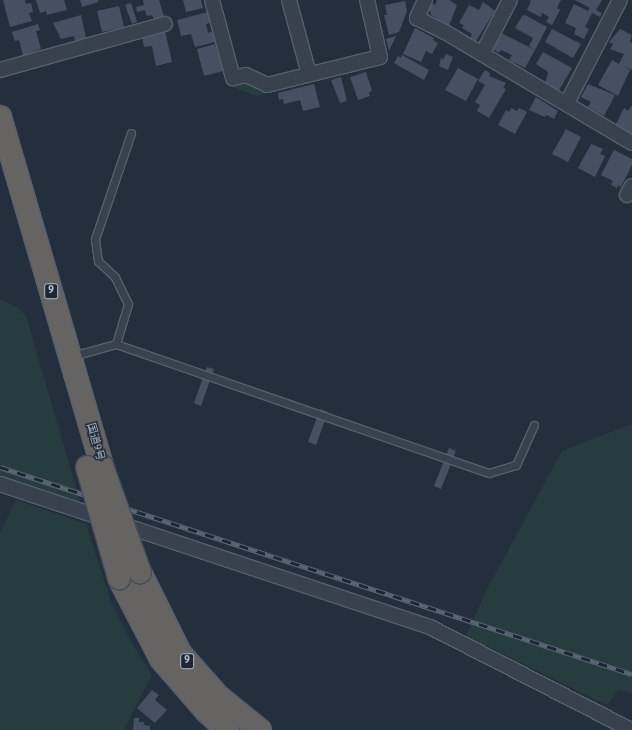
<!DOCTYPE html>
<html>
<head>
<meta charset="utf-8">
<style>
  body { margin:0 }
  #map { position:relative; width:632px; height:730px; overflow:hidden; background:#242f3e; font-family:"Fira Sans","Noto Sans JP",sans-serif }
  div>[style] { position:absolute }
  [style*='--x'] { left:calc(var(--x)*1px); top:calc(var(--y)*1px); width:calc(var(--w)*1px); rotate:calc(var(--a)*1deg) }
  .green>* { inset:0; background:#263c3f }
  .building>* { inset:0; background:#455162 }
  .roads { filter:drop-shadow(1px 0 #565f6c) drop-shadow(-1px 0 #565f6c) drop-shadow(0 1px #565f6c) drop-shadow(0 -1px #565f6c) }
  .service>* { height:7px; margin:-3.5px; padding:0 3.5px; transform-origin:3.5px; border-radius:3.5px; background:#38414e }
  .minor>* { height:14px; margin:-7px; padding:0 7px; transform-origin:7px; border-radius:7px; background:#38414e }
  .trunk>* { height:22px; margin:-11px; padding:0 11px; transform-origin:11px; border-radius:11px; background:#656462 }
  .rail>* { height:4.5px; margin-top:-2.25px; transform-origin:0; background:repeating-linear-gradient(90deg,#1d2633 0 9px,#5a6575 0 18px); box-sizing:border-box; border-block:1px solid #5a6575 }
  .bridges { filter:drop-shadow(1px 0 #434c59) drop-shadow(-1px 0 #434c59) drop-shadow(0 1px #434c59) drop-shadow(0 -1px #434c59) }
  .trunk-bridge>* { height:22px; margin:-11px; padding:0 11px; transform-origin:11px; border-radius:11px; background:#656462 }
  span { translate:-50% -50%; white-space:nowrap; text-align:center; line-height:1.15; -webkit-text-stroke:3px #1d2633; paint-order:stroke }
  .shield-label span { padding:1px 3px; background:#1d2633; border:1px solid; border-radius:3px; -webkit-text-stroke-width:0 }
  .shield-label { font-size:10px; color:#b4bcc9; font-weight:700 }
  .street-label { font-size:11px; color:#b4bcc9 }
</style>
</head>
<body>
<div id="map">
  <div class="green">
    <div style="clip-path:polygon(243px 81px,266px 94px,257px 96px,227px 85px)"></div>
    <div style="clip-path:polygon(0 299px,18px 308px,26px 316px,81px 504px,0 476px)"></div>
    <div style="clip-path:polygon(632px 424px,632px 694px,619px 689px,607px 705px,466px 636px,487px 589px,562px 451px)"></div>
    <div style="clip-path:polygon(16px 500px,86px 524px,111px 602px,130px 640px,152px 675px,124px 730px,0 730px,0 533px)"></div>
  </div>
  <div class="building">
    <div style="clip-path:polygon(3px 0,25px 0,26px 4px,31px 3px,33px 12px,29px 13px,32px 21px,10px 27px)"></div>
    <div style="clip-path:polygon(36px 0,64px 0,67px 10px,47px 15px,46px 11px,40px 13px)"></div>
    <div style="clip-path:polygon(80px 0,98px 0,98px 2px,82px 7px)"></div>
    <div style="clip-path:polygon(143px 0,159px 0,164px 17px,154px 20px,152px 15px,147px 16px,145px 10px,137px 12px,136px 7px,144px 5px)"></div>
    <div style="clip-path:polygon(183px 0,201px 0,203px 8px,186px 12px)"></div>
    <div style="clip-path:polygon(437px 0,449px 0,457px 5px,449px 26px,430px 14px,431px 12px,427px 9px,430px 2px,435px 5px)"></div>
    <div style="clip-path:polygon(529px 0,561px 0,557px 8px,560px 10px,552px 25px,546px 22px,549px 17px,542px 13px,541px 17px,527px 10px,531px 1px)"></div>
    <div style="clip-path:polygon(575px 0,602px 0,596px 10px,602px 13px,600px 17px,592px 13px,585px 27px,589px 29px,584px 39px,574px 34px,576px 28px,565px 23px,574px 4px,588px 11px,590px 8px)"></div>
    <div style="clip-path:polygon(405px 1px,407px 11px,399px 32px,389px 35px,384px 15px,387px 15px,385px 5px)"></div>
    <div style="clip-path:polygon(483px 2px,495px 11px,476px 41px,470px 39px,472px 34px,462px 28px,464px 25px,459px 23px,469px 5px,479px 10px)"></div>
    <div style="clip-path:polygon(131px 3px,137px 22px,132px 24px,125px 5px)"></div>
    <div style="clip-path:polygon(119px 6px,124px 27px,102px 32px,97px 11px)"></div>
    <div style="clip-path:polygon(208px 12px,210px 23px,206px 24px,208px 33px,213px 31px,215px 42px,195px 47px,191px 34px,181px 36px,177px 20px)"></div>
    <div style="clip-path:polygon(81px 15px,86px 38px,75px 41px,74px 36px,61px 39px,53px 23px)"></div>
    <div style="clip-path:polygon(525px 15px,547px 27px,535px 50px,529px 46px,533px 38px,515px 28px,522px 16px)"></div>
    <div style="clip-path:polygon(38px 24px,40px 30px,36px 31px,41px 49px,23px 56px,19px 40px,15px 41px,12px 32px)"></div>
    <div style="clip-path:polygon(415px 28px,434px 38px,433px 40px,438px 43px,432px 54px,426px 51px,421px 62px,403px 54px)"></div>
    <div style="clip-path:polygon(552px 29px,581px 44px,573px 58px,545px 42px)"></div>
    <div style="clip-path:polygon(620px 29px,632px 35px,630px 42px,632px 43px,632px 70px,622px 65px,630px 70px,618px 96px,598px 85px,612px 60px,619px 64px,624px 54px,610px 49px,613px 44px,609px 42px)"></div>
    <div style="clip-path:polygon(165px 31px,172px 62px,156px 66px,152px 46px,144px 47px,142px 36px)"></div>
    <div style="clip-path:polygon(501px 33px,535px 50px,525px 68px,509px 60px,512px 55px,501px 50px,499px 53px,493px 49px)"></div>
    <div style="clip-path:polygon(396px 36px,389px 51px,386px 39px)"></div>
    <div style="clip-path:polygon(215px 44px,223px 71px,204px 76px,197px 49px)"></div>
    <div style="clip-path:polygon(543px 52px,572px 68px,558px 92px,545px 84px,548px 72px,536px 64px)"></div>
    <div style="clip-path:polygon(446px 54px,453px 57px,448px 70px,439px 66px,441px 58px,443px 60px)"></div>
    <div style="clip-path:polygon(402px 55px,429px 70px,424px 80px,394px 63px,398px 56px,401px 58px)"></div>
    <div style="clip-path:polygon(458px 68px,478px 79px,466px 101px,445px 90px)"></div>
    <div style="clip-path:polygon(485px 70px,490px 73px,489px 76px,506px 83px,503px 88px,506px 89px,489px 118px,477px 111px,480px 105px,475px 102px,485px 85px,478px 81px)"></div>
    <div style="clip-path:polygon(366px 72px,372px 91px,369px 92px,370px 96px,358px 100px,350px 77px)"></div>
    <div style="clip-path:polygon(341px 77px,347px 101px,340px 103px,331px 80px)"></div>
    <div style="clip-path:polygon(314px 84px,320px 107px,303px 111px,300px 100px,284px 104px,283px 99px,279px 100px,278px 93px)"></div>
    <div style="clip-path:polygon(588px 84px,615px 95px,604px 116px,588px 107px,591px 102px,581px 97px)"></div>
    <div style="clip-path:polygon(536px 97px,558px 111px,554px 119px,547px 115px,545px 117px,529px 110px)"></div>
    <div style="clip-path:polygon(631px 106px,632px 106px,632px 135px,615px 126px,624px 108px,628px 111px)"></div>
    <div style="clip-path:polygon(511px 108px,517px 111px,519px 108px,527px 112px,515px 134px,498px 125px,506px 110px,509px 112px)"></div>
    <div style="clip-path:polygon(566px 129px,581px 137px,568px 162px,552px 154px)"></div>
    <div style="clip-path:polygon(591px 144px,603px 149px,600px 154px,605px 156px,595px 177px,578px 168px)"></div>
    <div style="clip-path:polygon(614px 150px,632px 159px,632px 165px,621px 187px,618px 185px,617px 188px,611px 185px,613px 181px,601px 175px)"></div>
    <div style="clip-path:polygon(207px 367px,214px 369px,201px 406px,194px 403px)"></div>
    <div style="clip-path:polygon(320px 409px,328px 412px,316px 445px,308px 442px)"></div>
    <div style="clip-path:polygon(449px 448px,456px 451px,441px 489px,434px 486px)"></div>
    <div style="clip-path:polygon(152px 690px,159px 695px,155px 700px,167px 710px,155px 723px,137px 708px)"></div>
    <div style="clip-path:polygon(134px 718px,139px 718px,139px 722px,144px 722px,144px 725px,150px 726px,150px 730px,133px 730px)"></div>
  </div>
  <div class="roads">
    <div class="service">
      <div style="--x:116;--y:344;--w:42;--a:-73.3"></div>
      <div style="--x:128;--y:304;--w:30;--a:-116"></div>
      <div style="--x:115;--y:277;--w:23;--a:-137"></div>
      <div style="--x:98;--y:261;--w:22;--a:-98"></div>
      <div style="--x:95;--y:239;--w:112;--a:-71.2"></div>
      <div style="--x:72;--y:356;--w:46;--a:-15.3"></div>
      <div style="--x:116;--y:344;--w:395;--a:19.1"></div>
      <div style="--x:489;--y:473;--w:28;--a:-17"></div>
      <div style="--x:516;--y:465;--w:44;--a:-65.8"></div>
    </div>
    <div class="minor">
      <div style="--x:212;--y:0;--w:81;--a:74.9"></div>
      <div style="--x:233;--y:78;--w:13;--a:-13"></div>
      <div style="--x:246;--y:75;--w:23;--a:25"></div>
      <div style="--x:267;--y:85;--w:116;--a:-13.9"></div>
      <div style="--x:380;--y:57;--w:58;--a:-102.8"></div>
      <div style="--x:289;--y:0;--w:77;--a:74.9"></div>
      <div style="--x:425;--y:0;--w:20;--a:114"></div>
      <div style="--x:417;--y:18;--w:31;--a:27"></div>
      <div style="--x:445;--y:32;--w:217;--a:30.7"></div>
      <div style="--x:482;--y:54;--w:61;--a:-62.6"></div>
      <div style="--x:0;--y:70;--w:171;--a:-15.6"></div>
      <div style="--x:567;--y:103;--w:116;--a:-62.8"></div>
      <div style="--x:627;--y:195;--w:10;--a:-61"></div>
      <div style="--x:0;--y:484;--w:455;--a:18.4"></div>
      <div style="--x:432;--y:628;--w:224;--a:27.1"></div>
    </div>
    <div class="trunk">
      <div style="--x:0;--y:117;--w:364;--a:73.7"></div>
      <div style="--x:140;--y:572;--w:90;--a:63.7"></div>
      <div style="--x:180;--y:653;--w:57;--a:48.5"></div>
      <div style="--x:218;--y:696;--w:54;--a:39"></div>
      <div style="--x:119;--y:578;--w:91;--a:62.6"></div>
      <div style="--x:161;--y:659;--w:69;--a:49.1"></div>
      <div style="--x:206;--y:711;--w:28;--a:42"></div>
    </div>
  </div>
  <div class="rail">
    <div style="--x:0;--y:467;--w:665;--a:18.14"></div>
  </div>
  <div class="bridges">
    <div class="trunk-bridge">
      <div style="--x:102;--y:466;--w:113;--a:70.3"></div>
      <div style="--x:87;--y:467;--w:116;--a:73.9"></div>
    </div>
  </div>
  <div class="shield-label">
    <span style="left:51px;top:291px">9</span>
    <span style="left:187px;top:661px">9</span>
  </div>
  <div class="street-label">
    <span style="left:95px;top:442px;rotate:74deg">国道9号</span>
  </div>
</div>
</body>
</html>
